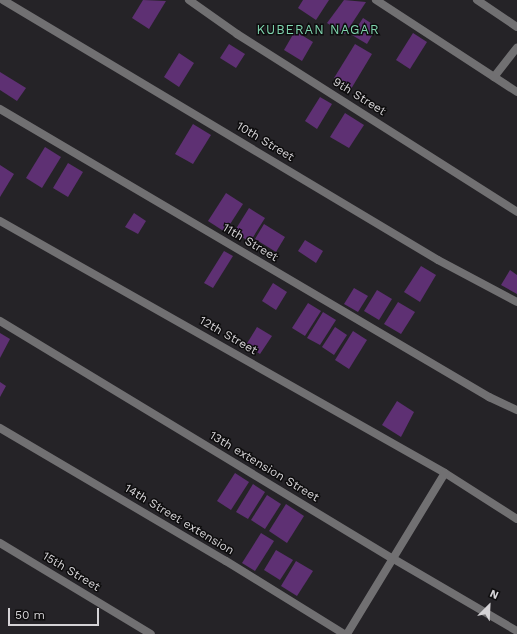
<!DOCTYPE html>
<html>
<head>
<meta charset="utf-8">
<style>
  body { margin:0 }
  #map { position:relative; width:517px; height:634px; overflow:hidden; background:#252327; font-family:"Work Sans",sans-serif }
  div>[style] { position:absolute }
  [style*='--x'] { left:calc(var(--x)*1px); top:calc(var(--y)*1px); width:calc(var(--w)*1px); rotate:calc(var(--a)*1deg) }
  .building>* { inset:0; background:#5e3073 }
  .street>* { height:8px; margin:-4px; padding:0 4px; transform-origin:4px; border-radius:4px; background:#717072 }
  span { translate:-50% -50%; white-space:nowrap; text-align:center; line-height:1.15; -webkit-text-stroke:3px #0e0d0e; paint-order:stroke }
  .street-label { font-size:12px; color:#d5d3d6 }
  .neighbourhood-label { font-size:13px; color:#7fd4ae; letter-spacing:1px }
  .north { position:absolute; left:469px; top:586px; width:40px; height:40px; -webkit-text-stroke:3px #0e0d0e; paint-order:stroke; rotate:24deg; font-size:11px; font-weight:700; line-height:16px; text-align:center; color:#d5d3d6 }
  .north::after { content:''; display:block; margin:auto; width:14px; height:18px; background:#d5d3d6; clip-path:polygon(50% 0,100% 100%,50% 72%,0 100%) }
  .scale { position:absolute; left:8px; top:608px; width:91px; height:18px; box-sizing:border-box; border:2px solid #d5d3d6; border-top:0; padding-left:5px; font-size:12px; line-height:14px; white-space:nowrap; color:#d5d3d6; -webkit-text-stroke:3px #0e0d0e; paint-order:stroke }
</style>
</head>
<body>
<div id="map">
  <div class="building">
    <div style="clip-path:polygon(143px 0,166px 1px,149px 29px,132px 18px)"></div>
    <div style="clip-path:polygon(303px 0,329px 0,316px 20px,298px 8px)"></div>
    <div style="clip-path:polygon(344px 0,366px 2px,345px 34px,327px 23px)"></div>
    <div style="clip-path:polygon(363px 18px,377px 27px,367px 44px,352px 35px)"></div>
    <div style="clip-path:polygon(295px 31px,313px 42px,302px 61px,284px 50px)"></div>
    <div style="clip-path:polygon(413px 33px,427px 42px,410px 69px,396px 60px)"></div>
    <div style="clip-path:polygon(229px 44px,245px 54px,236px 68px,220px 58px)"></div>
    <div style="clip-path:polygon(355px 44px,372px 54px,351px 89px,334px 78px)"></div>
    <div style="clip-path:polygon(179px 53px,194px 63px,179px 87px,164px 77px)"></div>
    <div style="clip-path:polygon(0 72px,26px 88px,17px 101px,0 90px)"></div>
    <div style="clip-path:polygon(320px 97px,332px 104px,317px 129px,305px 121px)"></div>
    <div style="clip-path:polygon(345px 113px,364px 125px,349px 148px,330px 137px)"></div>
    <div style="clip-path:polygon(193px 124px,211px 135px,193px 164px,175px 154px)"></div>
    <div style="clip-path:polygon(45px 147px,61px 157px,42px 188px,26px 178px)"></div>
    <div style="clip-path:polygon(68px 163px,83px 172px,68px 197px,53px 188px)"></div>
    <div style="clip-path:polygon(0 165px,14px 174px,0 197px)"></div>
    <div style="clip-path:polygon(226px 193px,243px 204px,225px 232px,208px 221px)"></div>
    <div style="clip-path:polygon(249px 208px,265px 218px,250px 242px,234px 232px)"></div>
    <div style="clip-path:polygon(134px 213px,146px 221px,138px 234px,125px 227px)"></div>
    <div style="clip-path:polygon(264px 224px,285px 237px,276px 252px,255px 239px)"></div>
    <div style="clip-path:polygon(305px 240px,323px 251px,316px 263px,298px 251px)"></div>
    <div style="clip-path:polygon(224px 251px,233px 256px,213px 288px,204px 283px)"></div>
    <div style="clip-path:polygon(421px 266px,436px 275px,420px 302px,404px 292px)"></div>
    <div style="clip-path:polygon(510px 270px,517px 275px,517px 294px,501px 285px)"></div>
    <div style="clip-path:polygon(273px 283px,287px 292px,276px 310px,262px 301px)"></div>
    <div style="clip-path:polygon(354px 288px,368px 296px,358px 312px,344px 304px)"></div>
    <div style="clip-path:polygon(377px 290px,392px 299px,379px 320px,364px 311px)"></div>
    <div style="clip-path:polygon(398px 302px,415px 312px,401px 334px,384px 324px)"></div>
    <div style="clip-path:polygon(308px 303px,321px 311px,305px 336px,292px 328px)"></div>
    <div style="clip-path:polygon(323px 312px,336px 320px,320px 345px,307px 338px)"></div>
    <div style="clip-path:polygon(257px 327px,272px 336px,260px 354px,246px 345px)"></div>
    <div style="clip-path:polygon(335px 327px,347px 335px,334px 355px,322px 347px)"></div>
    <div style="clip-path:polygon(353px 331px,367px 340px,349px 369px,335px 360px)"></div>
    <div style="clip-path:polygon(0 333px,10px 339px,0 358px)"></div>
    <div style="clip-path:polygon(0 382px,6px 386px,0 397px)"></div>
    <div style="clip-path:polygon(397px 401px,414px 412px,401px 437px,382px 425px)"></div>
    <div style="clip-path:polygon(235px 473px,249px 482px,231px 510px,217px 501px)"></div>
    <div style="clip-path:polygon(253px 484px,265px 492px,248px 519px,236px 512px)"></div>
    <div style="clip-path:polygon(267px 495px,281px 504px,265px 529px,251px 520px)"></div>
    <div style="clip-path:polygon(286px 504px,304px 516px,287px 543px,269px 531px)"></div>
    <div style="clip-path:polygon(261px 533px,274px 541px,255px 571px,242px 563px)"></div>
    <div style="clip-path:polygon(276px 550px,293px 560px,280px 580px,264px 570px)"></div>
    <div style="clip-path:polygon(296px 561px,313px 571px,297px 596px,281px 586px)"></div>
  </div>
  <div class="street">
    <div style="--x:3;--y:0;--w:507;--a:30.87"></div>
    <div style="--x:438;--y:260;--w:89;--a:28"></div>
    <div style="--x:189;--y:0;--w:59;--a:35.3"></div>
    <div style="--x:237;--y:34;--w:332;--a:32.4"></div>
    <div style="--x:376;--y:0;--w:168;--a:33.1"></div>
    <div style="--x:477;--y:0;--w:48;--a:34"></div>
    <div style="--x:494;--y:77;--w:37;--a:-52"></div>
    <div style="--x:0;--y:109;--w:568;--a:30.5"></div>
    <div style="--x:489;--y:397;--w:31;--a:25"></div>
    <div style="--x:0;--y:221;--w:511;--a:29.52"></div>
    <div style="--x:445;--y:473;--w:85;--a:32.6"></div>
    <div style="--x:0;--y:321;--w:458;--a:31.2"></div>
    <div style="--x:392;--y:558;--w:145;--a:30.3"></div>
    <div style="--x:0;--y:428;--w:262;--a:30.5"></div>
    <div style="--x:226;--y:561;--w:139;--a:31.7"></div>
    <div style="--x:0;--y:543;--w:176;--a:31.1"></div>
    <div style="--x:347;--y:634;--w:188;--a:-58.7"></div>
  </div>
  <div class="street-label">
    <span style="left:359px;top:97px;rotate:32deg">9th Street</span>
    <span style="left:265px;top:142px;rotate:31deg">10th Street</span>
    <span style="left:250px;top:243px;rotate:31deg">11th Street</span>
    <span style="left:228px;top:336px;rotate:30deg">12th Street</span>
    <span style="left:264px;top:467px;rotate:31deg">13th extension Street</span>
    <span style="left:179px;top:520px;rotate:31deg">14th Street extension</span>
    <span style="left:71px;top:572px;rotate:31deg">15th Street</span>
  </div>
  <div class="neighbourhood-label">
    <span style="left:318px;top:30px">KUBERAN NAGAR</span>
  </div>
  <div class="north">N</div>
  <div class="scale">50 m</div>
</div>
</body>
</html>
